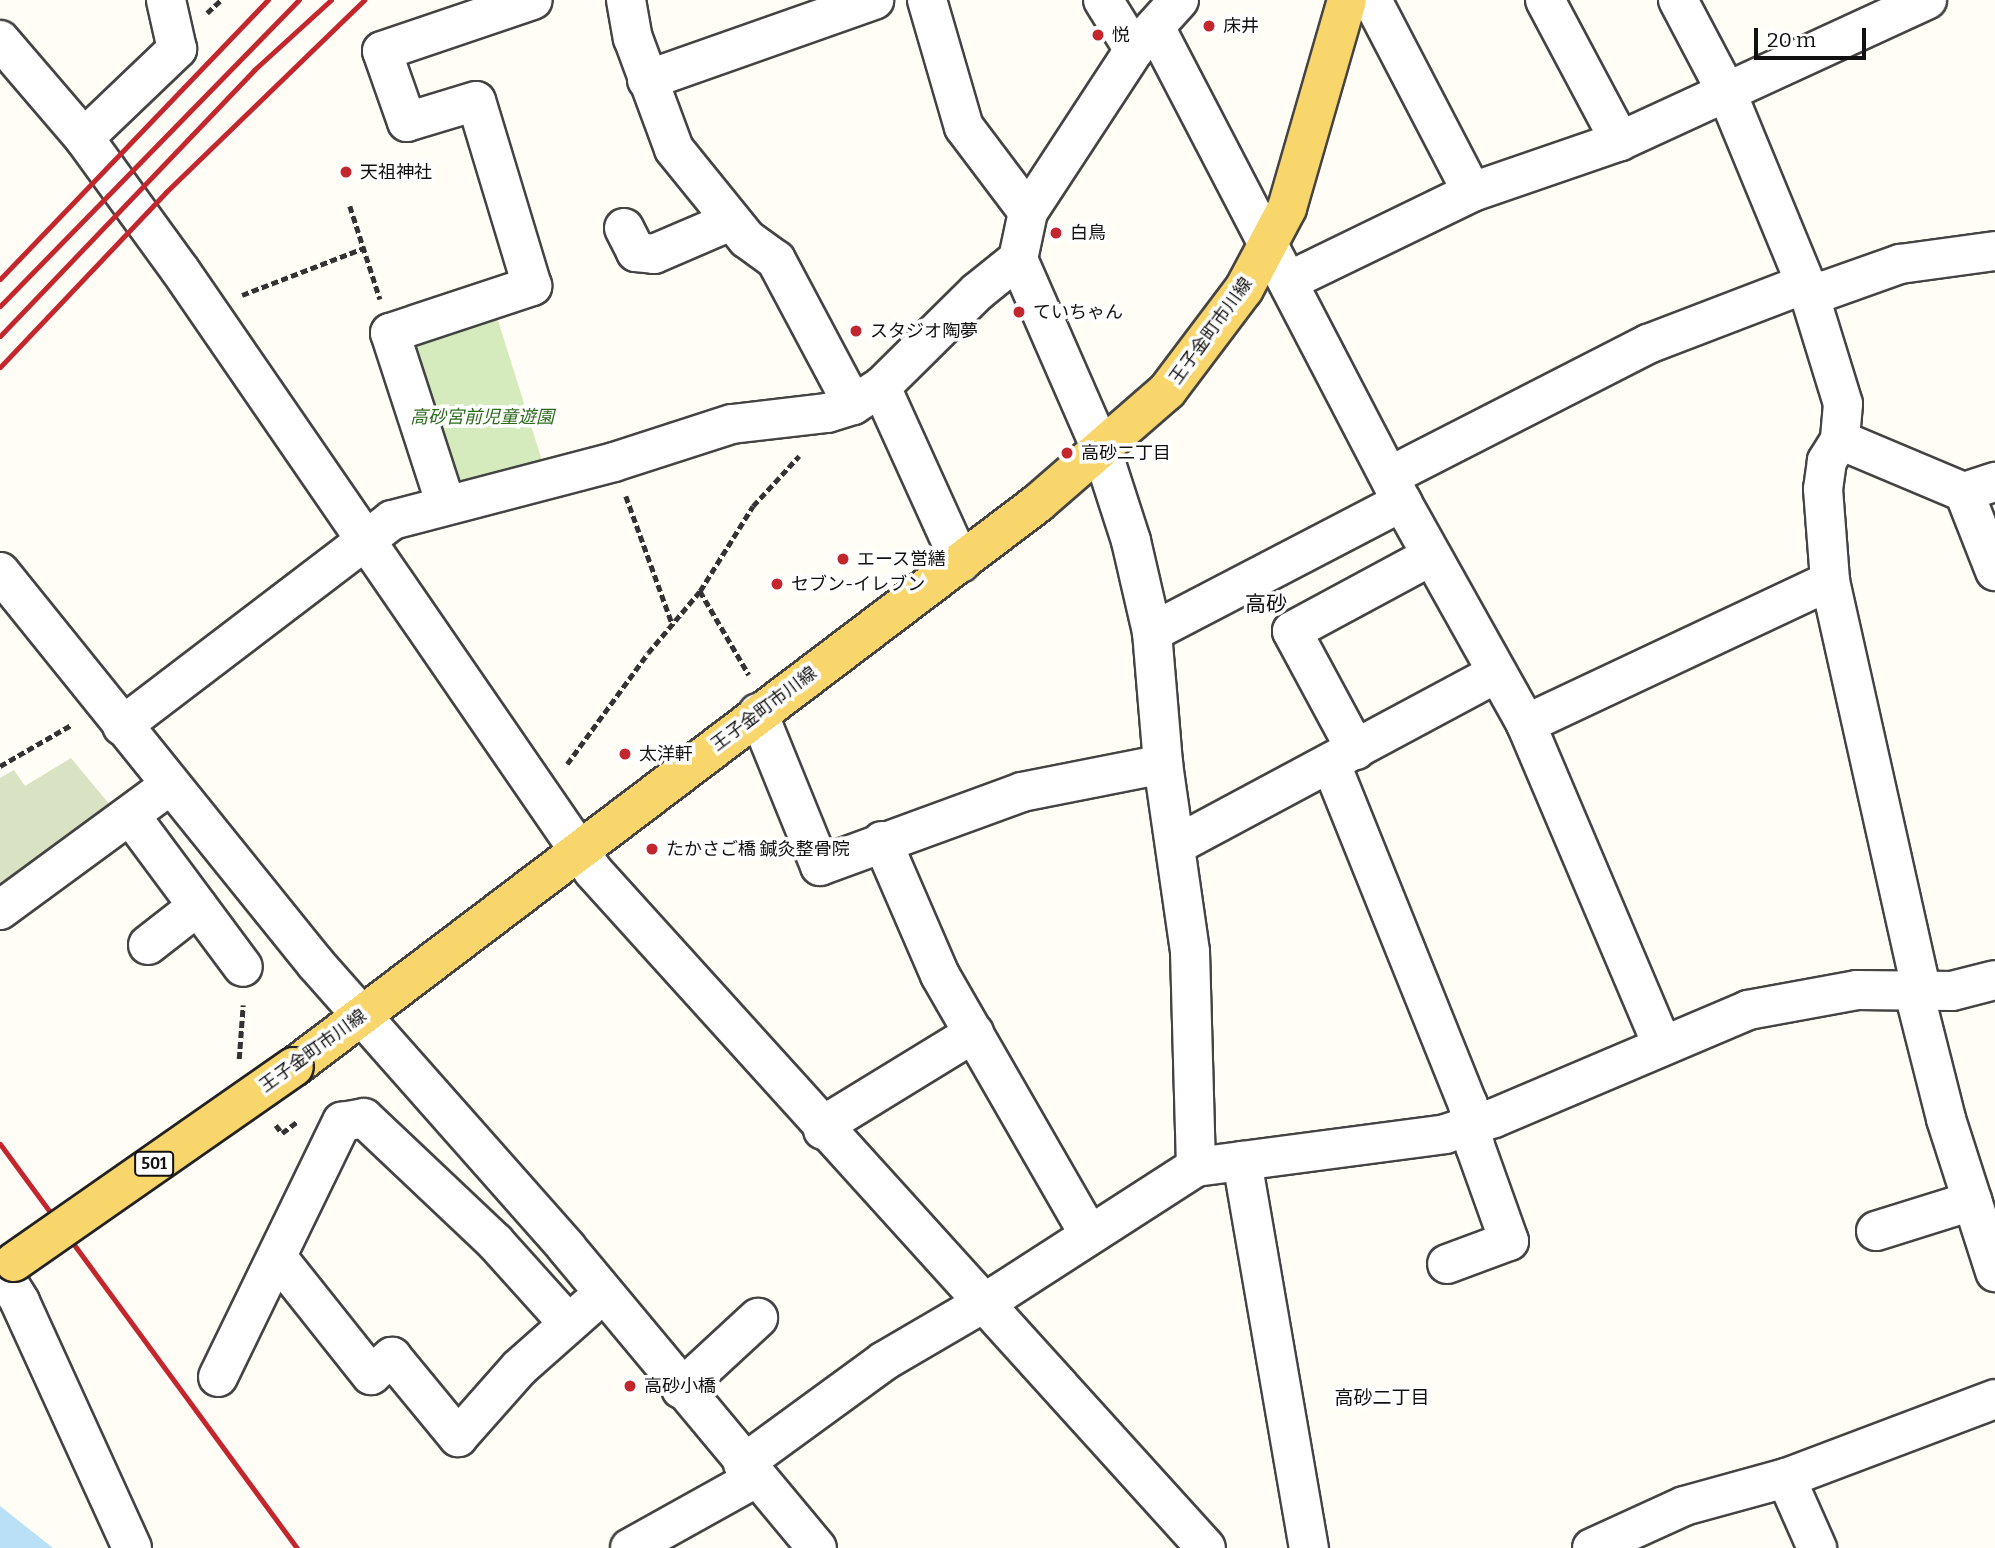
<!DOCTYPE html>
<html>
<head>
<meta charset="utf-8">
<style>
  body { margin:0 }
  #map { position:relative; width:1995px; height:1548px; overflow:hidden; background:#fffdf5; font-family:Bitter,"Noto Sans JP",serif }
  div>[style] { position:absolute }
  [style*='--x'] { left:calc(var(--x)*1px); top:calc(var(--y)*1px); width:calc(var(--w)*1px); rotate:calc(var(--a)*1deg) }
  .green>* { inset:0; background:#d5ebbd }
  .cemetery>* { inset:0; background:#d9e3c4 }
  .water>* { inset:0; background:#b9e0f7 }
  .path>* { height:4.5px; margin-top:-2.25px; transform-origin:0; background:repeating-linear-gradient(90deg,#333 0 7px,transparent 0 10.5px) }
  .roads { filter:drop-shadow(2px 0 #444) drop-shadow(-2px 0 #444) drop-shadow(0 2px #444) drop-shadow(0 -2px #444) }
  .minor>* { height:38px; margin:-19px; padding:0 19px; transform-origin:19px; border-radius:19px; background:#fff }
  .major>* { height:38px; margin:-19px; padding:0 19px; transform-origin:19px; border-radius:19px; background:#f9d66b }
  .rail>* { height:5px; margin:-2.5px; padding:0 2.5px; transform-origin:2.5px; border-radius:2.5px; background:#c4262e }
  .bridges { filter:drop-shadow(2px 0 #222) drop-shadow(-2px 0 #222) drop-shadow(0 2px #222) drop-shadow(0 -2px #222) }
  .major-bridge>* { height:38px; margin:-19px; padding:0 19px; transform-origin:19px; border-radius:19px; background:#f9d66b }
  .dots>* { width:19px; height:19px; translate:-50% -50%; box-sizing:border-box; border:4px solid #fff; border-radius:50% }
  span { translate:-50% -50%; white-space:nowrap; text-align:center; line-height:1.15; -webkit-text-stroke:7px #fff; paint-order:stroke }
  .shield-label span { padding:2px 5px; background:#fff; border:2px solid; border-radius:5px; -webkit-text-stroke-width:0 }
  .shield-label { font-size:16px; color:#111; font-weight:700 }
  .poi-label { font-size:18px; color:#111 }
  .left { translate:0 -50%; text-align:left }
  .street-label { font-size:18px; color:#111 }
  .park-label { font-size:18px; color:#2f6b1f; font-style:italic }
  .neighbourhood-label { font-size:19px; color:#111 }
  .quarter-label { font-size:21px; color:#111 }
  .scale { position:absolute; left:1754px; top:28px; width:112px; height:32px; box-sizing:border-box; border:4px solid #111; border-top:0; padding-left:9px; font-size:21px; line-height:24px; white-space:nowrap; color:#111; -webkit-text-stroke:5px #fff; paint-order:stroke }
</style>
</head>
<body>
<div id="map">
  <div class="green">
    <div style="clip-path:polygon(496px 314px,544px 467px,459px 490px,412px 340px)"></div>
  </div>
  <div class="cemetery">
    <div style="clip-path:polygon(71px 758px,115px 811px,0 892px,0 778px,14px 770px,25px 786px)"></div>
  </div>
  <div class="water">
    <div style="clip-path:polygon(0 1506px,53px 1548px,0 1548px)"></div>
  </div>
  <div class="path">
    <div style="--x:207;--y:13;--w:19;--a:-43"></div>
    <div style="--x:350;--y:206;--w:98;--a:72.1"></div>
    <div style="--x:242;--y:295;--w:131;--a:-21.1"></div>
    <div style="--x:626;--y:496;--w:138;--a:70.1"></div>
    <div style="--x:700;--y:591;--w:97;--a:59.7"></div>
    <div style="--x:567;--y:764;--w:137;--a:-53.9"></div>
    <div style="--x:648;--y:653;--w:81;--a:-50"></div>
    <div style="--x:700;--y:591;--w:100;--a:-58.1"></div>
    <div style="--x:753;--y:506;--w:68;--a:-47.4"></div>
    <div style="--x:0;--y:766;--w:82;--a:-30"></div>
    <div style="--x:239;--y:1059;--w:54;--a:-85.8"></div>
    <div style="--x:276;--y:1125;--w:10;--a:53"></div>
    <div style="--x:282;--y:1133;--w:20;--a:-37"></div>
  </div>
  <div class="roads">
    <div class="minor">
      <div style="--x:626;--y:0;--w:39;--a:80"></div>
      <div style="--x:633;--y:38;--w:118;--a:69.7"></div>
      <div style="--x:674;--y:149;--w:116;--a:51"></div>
      <div style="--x:747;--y:239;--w:36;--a:36"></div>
      <div style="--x:776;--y:260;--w:164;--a:62"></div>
      <div style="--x:927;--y:0;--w:132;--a:73.8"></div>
      <div style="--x:964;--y:127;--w:106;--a:53"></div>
      <div style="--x:1103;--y:0;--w:59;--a:58.2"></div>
      <div style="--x:1179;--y:0;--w:67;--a:132"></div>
      <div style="--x:1134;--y:50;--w:194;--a:123.2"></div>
      <div style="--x:1028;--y:212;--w:48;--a:102"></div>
      <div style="--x:1018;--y:259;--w:210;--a:66.4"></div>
      <div style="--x:1102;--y:451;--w:95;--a:72.1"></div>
      <div style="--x:1131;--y:541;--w:93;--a:77"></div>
      <div style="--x:1152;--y:632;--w:132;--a:85.2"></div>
      <div style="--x:1163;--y:764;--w:190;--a:81.8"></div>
      <div style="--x:1190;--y:952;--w:215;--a:88.4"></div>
      <div style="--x:1372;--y:0;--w:216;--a:62.5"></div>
      <div style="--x:1545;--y:0;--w:160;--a:62"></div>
      <div style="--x:1678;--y:0;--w:105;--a:62.2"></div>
      <div style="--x:1727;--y:93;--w:213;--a:67.6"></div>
      <div style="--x:1808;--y:290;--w:119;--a:72.9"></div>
      <div style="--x:1843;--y:404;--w:36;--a:95"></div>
      <div style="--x:1840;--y:440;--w:25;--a:122"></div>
      <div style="--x:1827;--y:461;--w:28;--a:98"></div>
      <div style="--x:1823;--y:489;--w:92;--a:85.6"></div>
      <div style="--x:1830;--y:581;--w:421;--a:77.4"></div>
      <div style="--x:1922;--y:992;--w:13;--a:113"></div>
      <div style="--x:1917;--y:1004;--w:119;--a:75.8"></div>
      <div style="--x:1946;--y:1119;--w:161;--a:72.2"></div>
      <div style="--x:1155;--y:27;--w:535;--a:62.53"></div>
      <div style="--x:1402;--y:502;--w:254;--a:60.8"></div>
      <div style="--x:1526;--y:724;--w:348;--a:67"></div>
      <div style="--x:0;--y:40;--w:129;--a:49.4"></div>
      <div style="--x:84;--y:138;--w:163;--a:54"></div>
      <div style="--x:180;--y:270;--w:729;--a:55.5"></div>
      <div style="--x:593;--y:871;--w:913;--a:47.84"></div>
      <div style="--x:647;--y:80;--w:241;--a:-19.4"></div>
      <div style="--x:84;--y:138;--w:129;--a:-43.7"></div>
      <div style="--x:177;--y:49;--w:50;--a:-102.7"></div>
      <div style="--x:624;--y:228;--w:27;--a:63"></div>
      <div style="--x:636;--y:252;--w:18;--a:6"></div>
      <div style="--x:654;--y:254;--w:84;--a:-23.2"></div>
      <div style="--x:1289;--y:281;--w:203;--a:-25.9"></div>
      <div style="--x:1472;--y:192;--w:157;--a:-19"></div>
      <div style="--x:1620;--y:141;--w:338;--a:-24.7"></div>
      <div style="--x:881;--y:387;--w:193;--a:65.6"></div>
      <div style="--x:1840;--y:440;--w:134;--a:22.8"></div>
      <div style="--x:1964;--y:492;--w:33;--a:-18"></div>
      <div style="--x:1390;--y:476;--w:290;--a:-27.1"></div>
      <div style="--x:1648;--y:344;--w:153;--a:-21"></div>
      <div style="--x:1791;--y:289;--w:33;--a:3"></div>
      <div style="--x:1824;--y:291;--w:81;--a:-19.6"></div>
      <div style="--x:1900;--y:264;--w:96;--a:-7.8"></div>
      <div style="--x:1964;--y:492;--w:85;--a:68.6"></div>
      <div style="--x:446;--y:505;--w:181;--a:-108"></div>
      <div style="--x:390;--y:333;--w:150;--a:-18.3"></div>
      <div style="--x:532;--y:286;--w:193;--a:-106.8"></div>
      <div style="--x:476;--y:101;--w:72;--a:163.1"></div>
      <div style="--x:407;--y:122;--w:75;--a:-109.4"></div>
      <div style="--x:382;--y:51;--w:159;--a:-18.7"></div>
      <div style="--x:0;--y:572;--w:504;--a:51.13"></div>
      <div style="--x:316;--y:964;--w:378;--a:48.5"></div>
      <div style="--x:566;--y:1247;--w:392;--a:50.2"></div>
      <div style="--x:1152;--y:632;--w:282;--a:-27.5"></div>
      <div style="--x:758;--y:713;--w:165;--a:67.9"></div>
      <div style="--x:820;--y:866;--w:215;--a:-20.1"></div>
      <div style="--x:1022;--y:792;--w:144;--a:-11.2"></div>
      <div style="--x:1526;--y:724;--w:336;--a:-25.2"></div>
      <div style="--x:122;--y:726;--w:340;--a:-37.3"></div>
      <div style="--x:392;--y:520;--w:229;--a:-14.6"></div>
      <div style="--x:614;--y:462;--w:124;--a:-17.9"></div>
      <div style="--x:732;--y:424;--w:96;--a:-6.6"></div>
      <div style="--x:827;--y:413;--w:27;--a:-17"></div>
      <div style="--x:853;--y:405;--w:33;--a:-33"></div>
      <div style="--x:881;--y:387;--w:135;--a:-44.7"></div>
      <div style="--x:977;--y:292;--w:53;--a:-38.8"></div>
      <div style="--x:1356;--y:750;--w:135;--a:-118.3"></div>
      <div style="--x:1292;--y:631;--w:158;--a:-28.3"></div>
      <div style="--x:1331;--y:764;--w:367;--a:68.1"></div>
      <div style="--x:1468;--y:1104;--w:43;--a:80.5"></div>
      <div style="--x:1475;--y:1146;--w:101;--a:70.3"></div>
      <div style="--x:1509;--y:1241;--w:66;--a:159.6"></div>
      <div style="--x:130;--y:815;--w:189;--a:53.4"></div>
      <div style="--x:882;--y:841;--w:146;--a:66.6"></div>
      <div style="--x:940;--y:975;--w:299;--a:60.1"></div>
      <div style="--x:1178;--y:844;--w:360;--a:-28.2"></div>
      <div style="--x:0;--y:910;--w:211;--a:-36.3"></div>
      <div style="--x:148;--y:945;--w:63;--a:-38"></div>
      <div style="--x:823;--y:1130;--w:19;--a:-43"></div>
      <div style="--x:837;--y:1117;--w:161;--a:-31.5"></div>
      <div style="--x:1242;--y:1161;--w:393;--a:80.2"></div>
      <div style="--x:1876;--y:1231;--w:101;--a:-17.4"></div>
      <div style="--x:277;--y:1257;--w:151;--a:51.5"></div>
      <div style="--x:371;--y:1375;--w:28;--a:-41"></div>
      <div style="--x:392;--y:1357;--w:104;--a:50.5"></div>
      <div style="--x:458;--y:1437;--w:92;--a:-48.5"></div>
      <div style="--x:519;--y:1368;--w:92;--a:-41.5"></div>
      <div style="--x:1;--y:1271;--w:36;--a:58"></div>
      <div style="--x:20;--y:1302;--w:270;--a:65.5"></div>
      <div style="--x:218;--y:1377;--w:284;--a:-64.1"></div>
      <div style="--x:342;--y:1122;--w:22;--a:-10"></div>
      <div style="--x:364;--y:1118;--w:180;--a:43.4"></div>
      <div style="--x:495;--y:1242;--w:109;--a:48"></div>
      <div style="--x:681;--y:1389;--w:105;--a:-42.7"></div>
      <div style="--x:743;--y:1464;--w:175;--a:-36.1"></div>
      <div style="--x:884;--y:1361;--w:137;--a:-30.3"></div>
      <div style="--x:1002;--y:1292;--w:231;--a:-32.8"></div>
      <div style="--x:1196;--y:1167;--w:251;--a:-7.5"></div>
      <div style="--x:1445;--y:1134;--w:52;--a:-18.1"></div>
      <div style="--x:1494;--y:1118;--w:276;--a:-23"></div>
      <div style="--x:1748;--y:1010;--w:111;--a:-10.4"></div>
      <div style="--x:1857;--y:990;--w:95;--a:0.6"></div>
      <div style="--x:1952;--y:991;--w:44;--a:-14.3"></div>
      <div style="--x:1786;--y:1478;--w:77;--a:66.1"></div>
      <div style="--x:630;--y:1548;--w:144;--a:-29.1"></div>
      <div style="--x:1592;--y:1548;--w:101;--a:-24.5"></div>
      <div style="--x:1684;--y:1506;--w:106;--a:-15.4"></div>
      <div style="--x:1786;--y:1478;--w:223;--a:-20.7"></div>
    </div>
    <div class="major">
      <div style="--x:294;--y:1067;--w:934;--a:-37.16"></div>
      <div style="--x:1038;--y:503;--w:171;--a:-41"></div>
      <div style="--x:1167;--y:391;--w:128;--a:-53"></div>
      <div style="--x:1244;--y:289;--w:92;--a:-62"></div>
      <div style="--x:1287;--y:208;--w:216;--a:-73.9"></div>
    </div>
  </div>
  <div class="rail">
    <div style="--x:0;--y:279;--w:387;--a:-46.2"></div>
    <div style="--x:0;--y:306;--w:428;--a:-45.7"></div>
    <div style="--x:0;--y:336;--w:368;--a:-46.3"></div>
    <div style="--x:254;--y:70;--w:104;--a:-42.3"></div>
    <div style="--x:0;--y:367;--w:241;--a:-46.5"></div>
    <div style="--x:166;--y:192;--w:276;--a:-44.1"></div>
    <div style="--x:0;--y:1144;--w:501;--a:53.68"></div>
  </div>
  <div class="bridges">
    <div class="major-bridge">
      <div style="--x:14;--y:1262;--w:341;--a:-34.9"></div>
    </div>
  </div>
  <div class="dots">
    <div style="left:1209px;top:26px;background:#c4262e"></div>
    <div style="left:1098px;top:35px;background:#c4262e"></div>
    <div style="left:346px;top:172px;background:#c4262e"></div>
    <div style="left:1056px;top:233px;background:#c4262e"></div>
    <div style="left:1019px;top:312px;background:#c4262e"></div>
    <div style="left:856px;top:331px;background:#c4262e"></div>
    <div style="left:1067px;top:453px;background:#c4262e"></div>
    <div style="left:843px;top:559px;background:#c4262e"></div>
    <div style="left:777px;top:584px;background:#c4262e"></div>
    <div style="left:625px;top:754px;background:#c4262e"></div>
    <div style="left:652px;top:849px;background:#c4262e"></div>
    <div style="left:630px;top:1386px;background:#c4262e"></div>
  </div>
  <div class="shield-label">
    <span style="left:154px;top:1164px">501</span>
  </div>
  <div class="poi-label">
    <span class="left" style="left:1223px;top:26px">床井</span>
    <span class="left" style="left:1112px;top:35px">悦</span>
    <span class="left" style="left:360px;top:172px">天祖神社</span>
    <span class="left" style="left:1070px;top:233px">白鳥</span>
    <span class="left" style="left:1033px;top:312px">ていちゃん</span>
    <span class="left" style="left:870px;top:331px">スタジオ陶夢</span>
    <span class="left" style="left:1081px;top:453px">高砂二丁目</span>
    <span class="left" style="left:857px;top:559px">エース営繕</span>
    <span class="left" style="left:791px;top:584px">セブン-イレブン</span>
    <span class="left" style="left:639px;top:754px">太洋軒</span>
    <span class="left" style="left:666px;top:849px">たかさご橋 鍼灸整骨院</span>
    <span class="left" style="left:644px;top:1386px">高砂小橋</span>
  </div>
  <div class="street-label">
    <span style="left:1211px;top:331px;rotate:-54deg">王子金町市川線</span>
    <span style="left:764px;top:709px;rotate:-37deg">王子金町市川線</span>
    <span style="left:313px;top:1051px;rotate:-36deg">王子金町市川線</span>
  </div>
  <div class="park-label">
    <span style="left:482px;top:417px">高砂宮前児童遊園</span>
  </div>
  <div class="neighbourhood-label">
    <span style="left:1382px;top:1398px">高砂二丁目</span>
  </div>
  <div class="quarter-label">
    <span style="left:1266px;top:604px">高砂</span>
  </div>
  <div class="scale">20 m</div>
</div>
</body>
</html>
